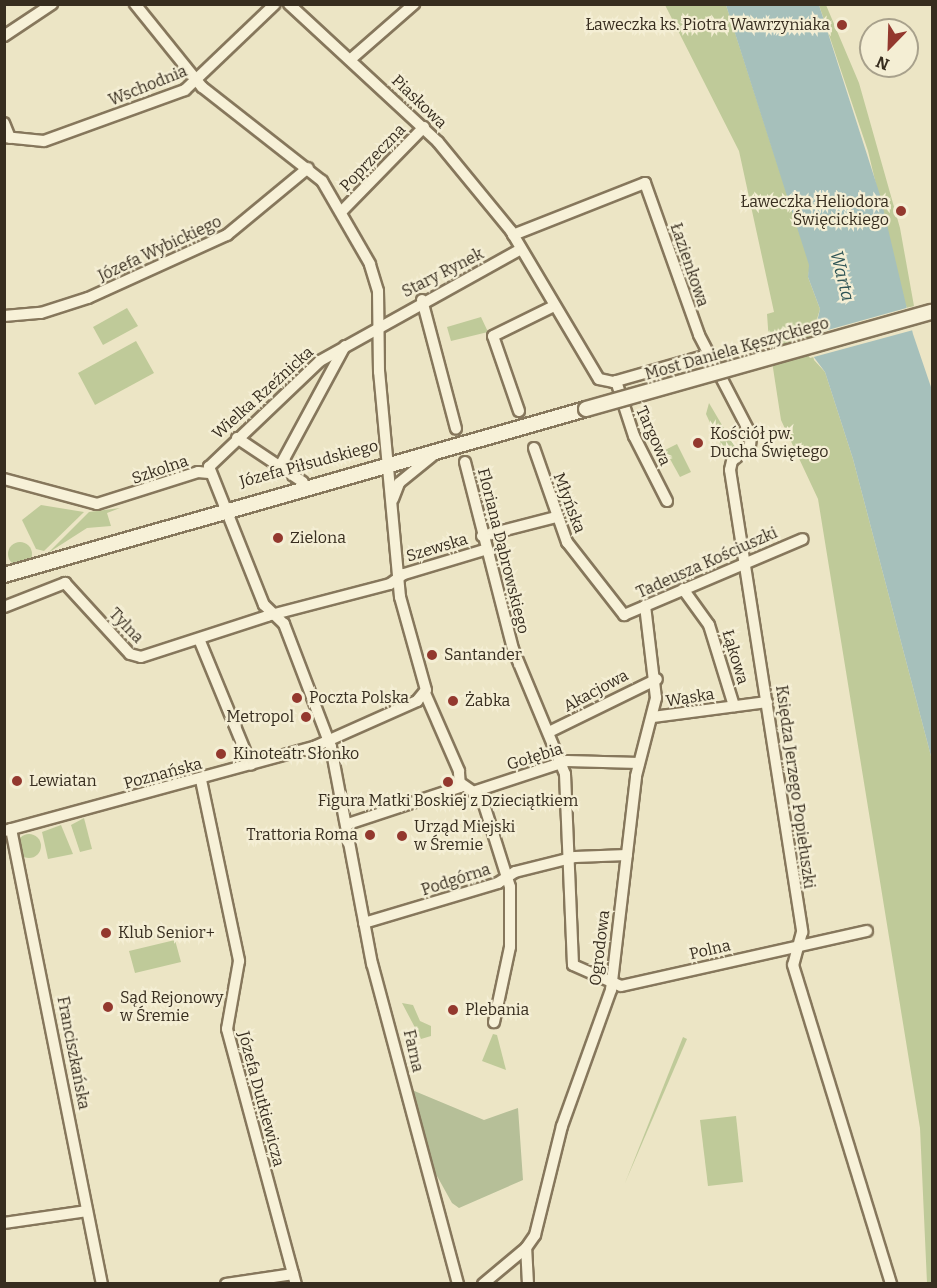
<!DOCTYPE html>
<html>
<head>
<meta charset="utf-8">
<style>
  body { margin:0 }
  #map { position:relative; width:937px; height:1288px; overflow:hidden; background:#ece5c5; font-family:Bitter,serif }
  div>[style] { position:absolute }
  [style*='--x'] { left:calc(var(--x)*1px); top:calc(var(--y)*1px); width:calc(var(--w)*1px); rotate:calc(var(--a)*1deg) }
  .green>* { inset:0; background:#bfca99 }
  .round { border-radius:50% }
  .cemetery>* { inset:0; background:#b6bf98 }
  .water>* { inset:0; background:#a6c0bb }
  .pier>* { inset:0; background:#ece5c5 }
  .roads { filter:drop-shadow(2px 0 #86775c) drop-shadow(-2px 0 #86775c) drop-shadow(0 2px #86775c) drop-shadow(0 -2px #86775c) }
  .minor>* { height:10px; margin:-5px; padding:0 5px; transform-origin:5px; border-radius:5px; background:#f7f1d8 }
  .tertiary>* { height:14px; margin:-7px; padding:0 7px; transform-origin:7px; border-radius:7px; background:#f7f1d8 }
  .bridges { filter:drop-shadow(2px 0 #86775c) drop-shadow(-2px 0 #86775c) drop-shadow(0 2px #86775c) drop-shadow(0 -2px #86775c) }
  .tertiary-bridge>* { height:14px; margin:-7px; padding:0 7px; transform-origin:7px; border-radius:7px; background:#f7f1d8 }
  .dots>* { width:16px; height:16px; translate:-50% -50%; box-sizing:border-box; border:3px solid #f4eed4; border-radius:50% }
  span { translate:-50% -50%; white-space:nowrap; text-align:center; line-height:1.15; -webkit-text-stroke:4.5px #f4eed4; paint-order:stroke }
  .poi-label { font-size:16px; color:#372d1f }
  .right { translate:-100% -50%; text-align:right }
  .left { translate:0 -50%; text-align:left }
  .street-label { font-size:16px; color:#372d1f }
  .water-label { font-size:18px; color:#2f5556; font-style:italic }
  .frame { position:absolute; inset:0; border:6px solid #372d1f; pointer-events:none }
  .north { position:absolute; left:859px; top:18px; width:60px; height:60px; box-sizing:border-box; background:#f4eed4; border:2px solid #a8a18c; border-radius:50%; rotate:203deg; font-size:16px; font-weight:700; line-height:24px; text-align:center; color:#372d1f }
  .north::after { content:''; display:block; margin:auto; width:21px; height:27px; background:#93382e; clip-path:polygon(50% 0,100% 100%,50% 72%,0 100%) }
</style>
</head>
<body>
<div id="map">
  <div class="green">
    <div style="clip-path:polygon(665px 5px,726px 5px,810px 265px,808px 277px,820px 309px,810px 343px,814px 360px,825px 372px,853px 459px,932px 760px,932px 1283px,927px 1283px,920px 1128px,818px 499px,781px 420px,769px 342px,767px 314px,774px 312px,739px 151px)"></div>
    <div style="clip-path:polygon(819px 5px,826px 5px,859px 83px,900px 228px,914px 306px,907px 308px,904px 301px,868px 151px)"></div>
    <div style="clip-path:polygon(127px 308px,138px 326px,103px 345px,93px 327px)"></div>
    <div style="clip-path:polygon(481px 317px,488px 332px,451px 341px,447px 327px)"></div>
    <div style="clip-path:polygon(136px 341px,154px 373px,95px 405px,78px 373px)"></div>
    <div style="clip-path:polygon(709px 403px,735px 447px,724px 454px,706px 414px)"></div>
    <div style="clip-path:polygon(677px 444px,691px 472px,680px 477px,665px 450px)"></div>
    <div style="clip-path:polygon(41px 505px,84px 512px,44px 551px,36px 549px,22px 520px)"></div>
    <div style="clip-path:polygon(120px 508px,107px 513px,111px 526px,87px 528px,48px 553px,89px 512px)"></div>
    <div class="round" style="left:8px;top:542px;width:24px;height:24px"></div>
    <div style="clip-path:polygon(84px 818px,92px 849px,80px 852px,71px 825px)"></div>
    <div style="clip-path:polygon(61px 825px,73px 854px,48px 859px,42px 832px)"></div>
    <div class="round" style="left:17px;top:834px;width:24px;height:24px"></div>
    <div style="clip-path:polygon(175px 940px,181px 962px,135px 973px,129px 951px)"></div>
    <div style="clip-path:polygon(402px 1003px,413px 1005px,420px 1021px,431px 1026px,431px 1036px,421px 1039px)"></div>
    <div style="clip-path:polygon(493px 1034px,497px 1035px,506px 1070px,482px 1061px)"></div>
    <div style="clip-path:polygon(683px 1037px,687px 1039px,625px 1183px)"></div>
    <div style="clip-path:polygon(736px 1116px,743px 1182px,708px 1186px,700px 1120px)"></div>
  </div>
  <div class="cemetery">
    <div style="clip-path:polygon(412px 1090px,484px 1120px,518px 1108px,523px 1180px,459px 1208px,452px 1203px,422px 1149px)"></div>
  </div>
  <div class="water">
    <div style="clip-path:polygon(726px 5px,819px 5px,880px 195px,913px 334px,932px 390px,932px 760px,853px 459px,825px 372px,810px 352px,820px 309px,808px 277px,809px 265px)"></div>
  </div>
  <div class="pier">
    <div style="clip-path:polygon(910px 307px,917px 329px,810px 358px,807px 353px,810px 335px)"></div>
  </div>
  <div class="roads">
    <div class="minor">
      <div style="--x:289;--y:4;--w:203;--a:42.8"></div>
      <div style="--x:438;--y:142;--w:115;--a:50.6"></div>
      <div style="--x:511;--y:231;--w:172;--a:59.3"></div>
      <div style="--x:599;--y:379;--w:14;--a:12"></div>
      <div style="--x:613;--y:382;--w:99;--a:-15.9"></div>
      <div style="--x:4;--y:36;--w:58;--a:-33.7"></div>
      <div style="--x:351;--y:59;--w:84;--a:-41.1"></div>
      <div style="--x:4;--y:123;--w:16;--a:68"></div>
      <div style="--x:4;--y:137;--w:40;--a:5.7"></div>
      <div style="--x:44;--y:141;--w:150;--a:-19.9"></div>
      <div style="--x:185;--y:90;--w:124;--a:-43.7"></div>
      <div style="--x:343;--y:210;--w:116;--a:-45.7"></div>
      <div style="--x:513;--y:235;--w:142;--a:-21.5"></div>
      <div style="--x:645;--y:183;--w:161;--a:70.4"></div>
      <div style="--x:699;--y:335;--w:113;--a:62.5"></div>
      <div style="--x:751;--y:435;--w:11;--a:95"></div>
      <div style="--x:750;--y:446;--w:23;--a:140"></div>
      <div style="--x:732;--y:461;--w:9;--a:103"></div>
      <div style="--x:730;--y:470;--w:468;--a:81.1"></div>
      <div style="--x:802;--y:932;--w:34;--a:105"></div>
      <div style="--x:793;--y:965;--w:334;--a:72.9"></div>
      <div style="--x:422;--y:300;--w:133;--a:75.2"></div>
      <div style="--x:4;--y:316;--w:37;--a:-5"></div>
      <div style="--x:41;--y:313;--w:49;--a:-17.7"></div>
      <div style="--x:88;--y:298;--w:153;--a:-24.4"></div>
      <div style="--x:227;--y:235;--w:105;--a:-39.6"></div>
      <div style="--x:616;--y:381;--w:58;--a:71.9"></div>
      <div style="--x:634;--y:436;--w:73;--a:63.1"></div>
      <div style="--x:519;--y:411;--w:79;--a:-109.1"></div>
      <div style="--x:493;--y:336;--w:68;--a:-26.2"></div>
      <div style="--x:237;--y:438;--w:79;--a:33.7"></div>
      <div style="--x:534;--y:448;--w:100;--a:70.7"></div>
      <div style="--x:567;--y:542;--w:93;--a:52"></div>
      <div style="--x:624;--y:615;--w:194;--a:-23"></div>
      <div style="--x:465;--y:462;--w:193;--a:75.6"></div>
      <div style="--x:513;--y:649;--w:135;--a:67.4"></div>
      <div style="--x:565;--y:774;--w:191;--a:87.6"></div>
      <div style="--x:573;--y:965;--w:52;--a:23.6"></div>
      <div style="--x:621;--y:986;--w:252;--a:-12.6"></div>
      <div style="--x:278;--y:470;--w:141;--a:-61.6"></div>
      <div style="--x:4;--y:479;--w:96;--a:15"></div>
      <div style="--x:97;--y:504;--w:106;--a:-17.6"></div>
      <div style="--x:198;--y:472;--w:11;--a:5"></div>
      <div style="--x:393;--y:499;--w:17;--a:-69"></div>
      <div style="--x:399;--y:483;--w:43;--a:-39.3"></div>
      <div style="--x:482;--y:536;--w:76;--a:-14.4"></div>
      <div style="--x:683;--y:589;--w:44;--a:54.2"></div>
      <div style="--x:709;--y:625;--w:85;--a:72.8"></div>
      <div style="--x:4;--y:607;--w:66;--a:-21.5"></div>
      <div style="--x:65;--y:583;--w:96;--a:47.5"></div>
      <div style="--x:130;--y:654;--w:11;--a:15"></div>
      <div style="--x:141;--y:657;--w:133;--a:-18"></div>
      <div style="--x:267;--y:616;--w:127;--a:-14.6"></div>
      <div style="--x:390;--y:584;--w:17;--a:-36"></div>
      <div style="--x:404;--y:574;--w:84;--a:-16.7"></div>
      <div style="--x:199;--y:639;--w:136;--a:67.6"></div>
      <div style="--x:653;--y:717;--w:115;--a:-7.5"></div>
      <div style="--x:549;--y:732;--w:120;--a:-26.1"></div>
      <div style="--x:201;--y:780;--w:185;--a:78.1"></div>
      <div style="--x:239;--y:961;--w:69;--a:100"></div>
      <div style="--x:227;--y:1029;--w:264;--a:74.9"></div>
      <div style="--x:462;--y:784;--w:24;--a:35"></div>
      <div style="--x:482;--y:798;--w:93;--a:72.5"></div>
      <div style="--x:510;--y:887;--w:60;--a:90"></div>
      <div style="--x:510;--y:947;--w:77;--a:102"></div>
      <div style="--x:476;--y:791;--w:96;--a:-18.2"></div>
      <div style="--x:567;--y:761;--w:72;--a:1.6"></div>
      <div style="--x:348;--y:824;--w:118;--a:-18.3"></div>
      <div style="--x:460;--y:787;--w:16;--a:-94"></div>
      <div style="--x:459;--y:771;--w:85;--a:-113.6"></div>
      <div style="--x:11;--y:829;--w:464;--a:78.7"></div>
      <div style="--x:4;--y:831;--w:323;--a:-15.2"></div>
      <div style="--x:316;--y:746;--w:111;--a:-24"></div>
      <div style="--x:417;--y:701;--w:14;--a:-51"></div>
      <div style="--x:426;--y:690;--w:97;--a:-105.6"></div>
      <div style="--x:400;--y:597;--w:226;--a:-95.3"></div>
      <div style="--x:379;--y:372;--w:81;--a:-90.7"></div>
      <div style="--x:378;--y:291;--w:28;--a:-107"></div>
      <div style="--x:370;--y:264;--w:96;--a:-120"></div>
      <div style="--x:322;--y:181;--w:152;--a:-141.9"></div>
      <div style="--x:202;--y:87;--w:107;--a:-128.9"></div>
      <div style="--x:364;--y:923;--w:140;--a:-16.6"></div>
      <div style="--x:498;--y:883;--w:20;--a:-33"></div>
      <div style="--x:515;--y:872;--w:62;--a:-14"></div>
      <div style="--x:575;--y:857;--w:52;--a:-2.2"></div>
      <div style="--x:4;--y:1223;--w:84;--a:-8.2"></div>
      <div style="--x:226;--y:1284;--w:68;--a:-8.5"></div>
      <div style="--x:458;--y:1284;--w:331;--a:-105"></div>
      <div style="--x:372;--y:964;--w:221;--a:-100.7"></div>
      <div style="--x:331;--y:747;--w:132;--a:-110.9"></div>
      <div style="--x:284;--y:624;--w:28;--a:-136"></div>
      <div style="--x:264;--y:605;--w:149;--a:-111.7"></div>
      <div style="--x:209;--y:467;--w:153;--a:-43.7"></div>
      <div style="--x:320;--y:361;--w:230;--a:-29.1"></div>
      <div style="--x:483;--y:1284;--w:56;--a:-39.9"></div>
      <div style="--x:528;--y:1284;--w:36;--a:-93"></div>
      <div style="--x:526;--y:1248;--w:16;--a:-55"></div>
      <div style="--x:535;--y:1235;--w:112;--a:-76.1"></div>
      <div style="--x:562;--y:1126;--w:145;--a:-70.2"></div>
      <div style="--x:611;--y:990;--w:215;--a:-83.3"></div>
      <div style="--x:636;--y:776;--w:81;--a:-75.6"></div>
      <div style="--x:656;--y:698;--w:93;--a:-96.8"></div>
    </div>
    <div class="tertiary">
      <div style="--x:4;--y:575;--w:605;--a:-15.92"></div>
    </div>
  </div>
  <div class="bridges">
    <div class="tertiary-bridge">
      <div style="--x:586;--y:409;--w:359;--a:-15.7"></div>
    </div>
  </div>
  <div class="dots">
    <div style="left:842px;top:25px;background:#93382e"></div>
    <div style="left:901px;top:211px;background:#93382e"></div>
    <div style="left:698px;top:443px;background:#93382e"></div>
    <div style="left:278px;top:538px;background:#93382e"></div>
    <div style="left:432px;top:655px;background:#93382e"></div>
    <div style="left:297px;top:698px;background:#93382e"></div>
    <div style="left:453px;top:701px;background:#93382e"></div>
    <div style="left:306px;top:717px;background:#93382e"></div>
    <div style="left:221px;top:754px;background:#93382e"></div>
    <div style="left:17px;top:781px;background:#93382e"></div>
    <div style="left:448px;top:782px;background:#93382e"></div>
    <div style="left:370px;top:835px;background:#93382e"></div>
    <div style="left:402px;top:836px;background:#93382e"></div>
    <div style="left:106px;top:933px;background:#93382e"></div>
    <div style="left:108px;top:1007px;background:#93382e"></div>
    <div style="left:453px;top:1010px;background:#93382e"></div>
  </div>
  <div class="poi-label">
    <span class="right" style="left:830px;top:25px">Ławeczka ks. Piotra Wawrzyniaka</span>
    <span class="right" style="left:889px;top:211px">Ławeczka Heliodora<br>Święcickiego</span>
    <span class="left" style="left:710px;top:443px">Kościół pw.<br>Ducha Świętego</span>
    <span class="left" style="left:290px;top:538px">Zielona</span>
    <span class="left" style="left:444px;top:655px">Santander</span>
    <span class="left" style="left:309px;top:698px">Poczta Polska</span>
    <span class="left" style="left:465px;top:701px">Żabka</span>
    <span class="right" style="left:294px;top:717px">Metropol</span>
    <span class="left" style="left:233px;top:754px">Kinoteatr Słonko</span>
    <span class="left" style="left:29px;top:781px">Lewiatan</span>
    <span style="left:448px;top:801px">Figura Matki Boskiej z Dzieciątkiem</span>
    <span class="left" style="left:414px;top:836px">Urząd Miejski<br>w Śremie</span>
    <span class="right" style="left:358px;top:835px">Trattoria Roma</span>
    <span class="left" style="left:118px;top:933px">Klub Senior+</span>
    <span class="left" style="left:120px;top:1007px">Sąd Rejonowy<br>w Śremie</span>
    <span class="left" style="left:465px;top:1010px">Plebania</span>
  </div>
  <div class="street-label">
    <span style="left:148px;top:86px;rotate:-22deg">Wschodnia</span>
    <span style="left:419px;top:102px;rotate:44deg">Piaskowa</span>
    <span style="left:373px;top:158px;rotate:-46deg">Poprzeczna</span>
    <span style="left:160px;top:249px;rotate:-25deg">Józefa Wybickiego</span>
    <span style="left:689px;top:265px;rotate:71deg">Łazienkowa</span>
    <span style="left:443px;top:273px;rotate:-27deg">Stary Rynek</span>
    <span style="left:737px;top:349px;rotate:-16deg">Most Daniela Kęszyckiego</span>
    <span style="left:263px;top:393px;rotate:-42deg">Wielka Rzeźnicka</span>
    <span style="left:653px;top:436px;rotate:66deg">Targowa</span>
    <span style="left:309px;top:464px;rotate:-15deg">Józefa Piłsudskiego</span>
    <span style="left:160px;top:470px;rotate:-19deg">Szkolna</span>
    <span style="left:569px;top:503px;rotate:69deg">Młyńska</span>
    <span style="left:437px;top:548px;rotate:-17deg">Szewska</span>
    <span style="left:503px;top:551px;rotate:76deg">Floriana Dąbrowskiego</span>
    <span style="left:707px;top:563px;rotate:-24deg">Tadeusza Kościuszki</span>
    <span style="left:126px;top:626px;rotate:46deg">Tylna</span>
    <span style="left:735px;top:657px;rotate:73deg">Łąkowa</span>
    <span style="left:596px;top:691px;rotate:-28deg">Akacjowa</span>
    <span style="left:690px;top:698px;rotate:-9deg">Wąska</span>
    <span style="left:535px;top:757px;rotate:-17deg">Gołębia</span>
    <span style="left:163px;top:774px;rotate:-15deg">Poznańska</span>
    <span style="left:795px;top:787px;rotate:82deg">Księdza Jerzego Popiełuszki</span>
    <span style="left:456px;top:880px;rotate:-18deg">Podgórna</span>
    <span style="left:600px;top:948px;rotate:-83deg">Ogrodowa</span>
    <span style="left:710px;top:950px;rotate:-13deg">Polna</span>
    <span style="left:413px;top:1051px;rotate:77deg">Farna</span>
    <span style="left:73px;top:1053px;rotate:79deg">Franciszkańska</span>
    <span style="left:261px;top:1099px;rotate:75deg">Józefa Dutkiewicza</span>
  </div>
  <div class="water-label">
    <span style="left:842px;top:276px;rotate:76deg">Warta</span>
  </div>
  <div class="frame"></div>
  <div class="north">N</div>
</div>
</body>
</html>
